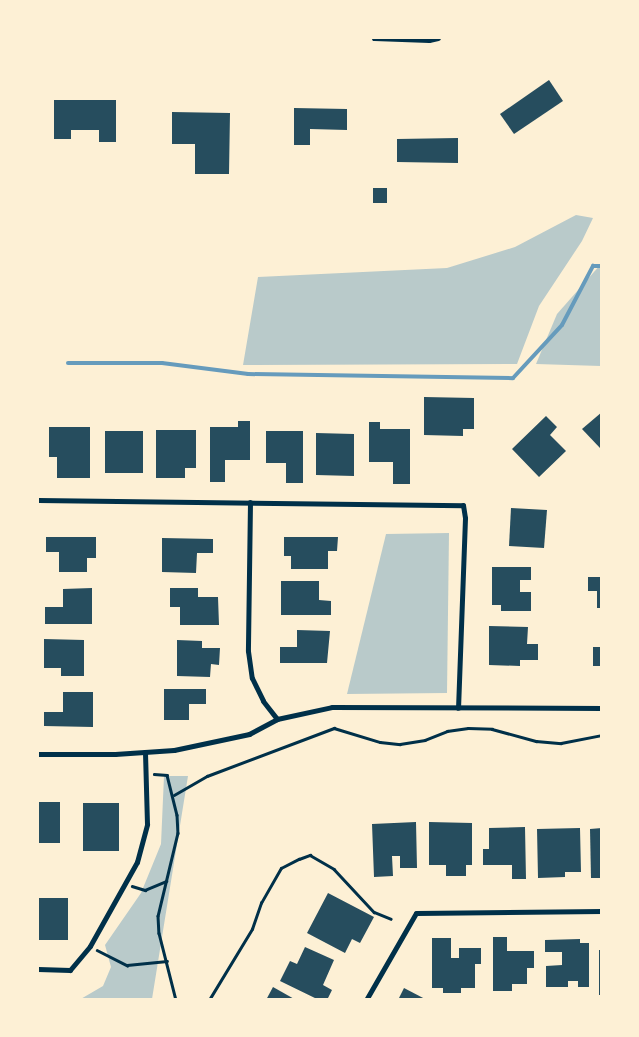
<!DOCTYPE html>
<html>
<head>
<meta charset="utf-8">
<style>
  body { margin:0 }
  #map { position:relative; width:639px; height:1037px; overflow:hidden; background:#fdf0d5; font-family:"DM Sans",sans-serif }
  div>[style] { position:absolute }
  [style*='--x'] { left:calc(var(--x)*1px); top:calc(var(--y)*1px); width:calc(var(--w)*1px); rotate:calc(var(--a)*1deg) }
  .green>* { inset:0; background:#b9caca }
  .stream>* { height:4px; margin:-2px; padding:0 2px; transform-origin:2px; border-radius:2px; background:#669bbc }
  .building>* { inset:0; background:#264d5e }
  .path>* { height:2.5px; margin:-1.25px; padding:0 1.25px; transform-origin:1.25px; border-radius:1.25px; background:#003049 }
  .minor>* { height:5px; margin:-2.5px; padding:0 2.5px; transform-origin:2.5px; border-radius:2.5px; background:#003049 }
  span { translate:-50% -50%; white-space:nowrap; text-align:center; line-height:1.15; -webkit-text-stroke:4px #fdf0d5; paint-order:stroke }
  .frame { position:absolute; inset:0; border:39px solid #fdf0d5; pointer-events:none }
</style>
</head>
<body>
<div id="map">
  <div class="green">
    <div style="clip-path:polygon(576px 215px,593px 218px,582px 241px,539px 306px,517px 364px,243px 365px,258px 277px,447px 268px,515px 247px)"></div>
    <div style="clip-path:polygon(601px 264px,601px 366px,536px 364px,557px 314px)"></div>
    <div style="clip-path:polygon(449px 533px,447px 693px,347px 694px,386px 534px)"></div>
    <div style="clip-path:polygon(164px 776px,188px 776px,152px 999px,79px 1000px,103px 986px,111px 967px,105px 945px,141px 893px,161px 844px)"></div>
  </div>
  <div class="stream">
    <div style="--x:68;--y:363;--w:94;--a:0"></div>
    <div style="--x:162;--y:363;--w:87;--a:7.3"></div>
    <div style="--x:248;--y:374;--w:265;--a:0.9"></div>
    <div style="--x:513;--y:378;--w:72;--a:-47.2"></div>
    <div style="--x:562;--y:325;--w:67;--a:-62.3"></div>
    <div style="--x:593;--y:266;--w:9;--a:0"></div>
  </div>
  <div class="building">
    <div style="clip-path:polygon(549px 80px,563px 101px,514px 134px,500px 114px)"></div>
    <div style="clip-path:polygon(54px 100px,116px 100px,116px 142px,99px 142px,99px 130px,71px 130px,71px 139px,54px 139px)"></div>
    <div style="clip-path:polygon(294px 108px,347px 109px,347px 130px,310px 129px,310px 145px,294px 145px)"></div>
    <div style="clip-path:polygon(172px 112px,230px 113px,229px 174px,195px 174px,195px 144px,172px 144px)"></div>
    <div style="clip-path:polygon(458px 138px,458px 163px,397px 162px,397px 139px)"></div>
    <div style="clip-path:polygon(373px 188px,387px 188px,387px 203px,373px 203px)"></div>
    <div style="clip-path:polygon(424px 397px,474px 398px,474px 429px,463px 429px,463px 436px,424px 435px)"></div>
    <div style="clip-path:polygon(602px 412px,602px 446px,600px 448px,582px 429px)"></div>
    <div style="clip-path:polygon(546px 416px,557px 427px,550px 435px,566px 451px,539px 477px,512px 449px)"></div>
    <div style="clip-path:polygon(238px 421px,250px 421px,250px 460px,225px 460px,225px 482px,210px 482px,210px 427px,238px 427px)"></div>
    <div style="clip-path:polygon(369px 422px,380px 422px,380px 429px,410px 429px,410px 484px,393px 484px,393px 462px,369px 462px)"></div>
    <div style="clip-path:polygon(49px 427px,90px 427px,90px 478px,57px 478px,57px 457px,49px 457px)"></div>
    <div style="clip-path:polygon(156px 430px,196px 430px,196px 468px,185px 468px,185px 478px,156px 478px)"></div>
    <div style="clip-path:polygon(105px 431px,143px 431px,143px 473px,105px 473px)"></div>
    <div style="clip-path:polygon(266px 431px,303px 431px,303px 483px,286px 483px,286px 463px,266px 463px)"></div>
    <div style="clip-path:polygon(316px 433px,354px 434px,354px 476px,316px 475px)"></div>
    <div style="clip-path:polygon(511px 508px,547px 510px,544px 548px,509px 546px)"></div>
    <div style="clip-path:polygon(46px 537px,96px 537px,96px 558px,87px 558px,87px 572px,59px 572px,59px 552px,46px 552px)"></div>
    <div style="clip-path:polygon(284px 537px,338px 537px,337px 551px,328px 551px,328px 569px,291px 569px,291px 556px,284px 556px)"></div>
    <div style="clip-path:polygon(162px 538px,213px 539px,213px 553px,197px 553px,196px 573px,162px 572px)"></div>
    <div style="clip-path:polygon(492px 567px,531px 567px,531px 580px,520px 580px,520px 592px,531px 592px,531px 611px,501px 611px,501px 605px,492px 605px)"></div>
    <div style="clip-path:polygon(588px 577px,602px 577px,602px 608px,597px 608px,597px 591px,588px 591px)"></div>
    <div style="clip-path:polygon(281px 581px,319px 581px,319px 600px,331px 601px,331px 615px,281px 615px)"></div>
    <div style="clip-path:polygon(92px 588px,92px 624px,45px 624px,45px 607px,63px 607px,63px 589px)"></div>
    <div style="clip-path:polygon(170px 588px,198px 588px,198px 597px,218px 597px,219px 625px,180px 625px,180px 607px,170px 607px)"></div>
    <div style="clip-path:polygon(489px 626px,528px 627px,527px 644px,538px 644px,538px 660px,520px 660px,520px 666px,489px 665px)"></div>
    <div style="clip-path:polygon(297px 630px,330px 631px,327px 663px,280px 663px,280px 647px,297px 647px)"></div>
    <div style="clip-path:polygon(44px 639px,84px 640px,84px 676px,61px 676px,61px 668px,44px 668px)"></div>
    <div style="clip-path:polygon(177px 640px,202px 641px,202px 648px,220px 648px,219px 665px,211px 664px,210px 677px,177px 676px)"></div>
    <div style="clip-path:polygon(593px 647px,602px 647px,602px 666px,593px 666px)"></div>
    <div style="clip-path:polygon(164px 689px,206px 689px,206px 704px,189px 704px,189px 720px,164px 720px)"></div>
    <div style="clip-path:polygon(63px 692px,93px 692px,93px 727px,44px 726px,44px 712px,63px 712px)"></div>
    <div style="clip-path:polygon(38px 802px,60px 802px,60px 843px,38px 843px)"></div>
    <div style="clip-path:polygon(83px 803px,119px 803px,119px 851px,83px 851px)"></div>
    <div style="clip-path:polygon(416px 822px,417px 868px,400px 868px,400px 856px,392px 856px,393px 876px,374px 877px,372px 824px)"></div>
    <div style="clip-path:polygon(429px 822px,472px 823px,472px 865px,466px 865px,466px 876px,446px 876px,446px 865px,429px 865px)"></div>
    <div style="clip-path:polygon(525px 827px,526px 879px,512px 879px,512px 865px,483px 865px,483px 849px,489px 849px,489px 828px)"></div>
    <div style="clip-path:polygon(580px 828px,581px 872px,565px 872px,565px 877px,538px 878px,537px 829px)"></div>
    <div style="clip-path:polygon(602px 828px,602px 878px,591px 878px,590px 829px)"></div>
    <div style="clip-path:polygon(328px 893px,374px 917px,360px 943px,352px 939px,345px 953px,307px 933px)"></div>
    <div style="clip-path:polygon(38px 898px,68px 898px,68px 940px,38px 940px)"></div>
    <div style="clip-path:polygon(493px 937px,507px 937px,507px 951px,534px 951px,534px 968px,527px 968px,527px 984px,512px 984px,512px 991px,493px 991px)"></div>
    <div style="clip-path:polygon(432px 938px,451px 938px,451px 958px,459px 958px,459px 948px,481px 948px,481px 964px,475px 964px,475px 988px,461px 988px,461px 993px,443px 993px,443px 988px,432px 988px)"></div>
    <div style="clip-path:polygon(580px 939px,580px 943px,589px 943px,589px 987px,578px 987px,578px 981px,568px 981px,568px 987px,546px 987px,546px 966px,562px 965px,562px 952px,545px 952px,545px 940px)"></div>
    <div style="clip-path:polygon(305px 947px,334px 960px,323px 985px,332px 990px,327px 1000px,319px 1000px,280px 981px,290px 961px,297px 964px)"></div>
    <div style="clip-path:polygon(599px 950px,602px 950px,602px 995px,599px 995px)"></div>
    <div style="clip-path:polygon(273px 987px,296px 1000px,266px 1000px)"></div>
    <div style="clip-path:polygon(404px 988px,427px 1000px,398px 1000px)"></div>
  </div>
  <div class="path">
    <div style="--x:154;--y:774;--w:13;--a:4"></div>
    <div style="--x:167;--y:775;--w:41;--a:76"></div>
    <div style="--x:177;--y:815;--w:18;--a:87"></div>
    <div style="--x:178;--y:833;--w:85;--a:103.5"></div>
    <div style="--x:158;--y:916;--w:17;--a:87"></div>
    <div style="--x:159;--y:933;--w:69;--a:75.8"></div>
    <div style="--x:174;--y:795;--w:38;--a:-30"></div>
    <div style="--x:207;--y:776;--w:136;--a:-20.7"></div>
    <div style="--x:334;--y:728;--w:48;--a:16.9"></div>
    <div style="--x:380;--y:742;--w:20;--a:6"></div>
    <div style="--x:400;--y:744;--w:25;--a:-9"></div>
    <div style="--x:425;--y:740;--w:24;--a:-22"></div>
    <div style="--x:447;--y:731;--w:21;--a:-8"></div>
    <div style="--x:468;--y:728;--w:24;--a:2"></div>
    <div style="--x:492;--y:729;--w:46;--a:15.3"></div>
    <div style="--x:536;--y:741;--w:25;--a:5"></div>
    <div style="--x:561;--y:743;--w:42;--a:-11"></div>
    <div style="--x:132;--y:886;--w:14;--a:17"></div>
    <div style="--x:145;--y:890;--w:23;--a:-23"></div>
    <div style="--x:97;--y:950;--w:34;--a:27"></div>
    <div style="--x:127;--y:965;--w:40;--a:-5.7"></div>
    <div style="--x:209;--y:1000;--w:83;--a:-58.8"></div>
    <div style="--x:252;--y:929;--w:28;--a:-71"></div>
    <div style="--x:261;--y:903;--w:40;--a:-60.3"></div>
    <div style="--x:281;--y:868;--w:20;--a:-27"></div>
    <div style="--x:299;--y:859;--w:12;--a:-20"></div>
    <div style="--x:310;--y:855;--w:28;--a:30"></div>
    <div style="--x:334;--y:869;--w:59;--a:47.1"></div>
    <div style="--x:374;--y:912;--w:18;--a:22"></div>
  </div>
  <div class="minor">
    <div style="--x:374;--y:38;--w:55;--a:2.1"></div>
    <div style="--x:429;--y:40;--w:9;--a:-13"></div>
    <div style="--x:38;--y:500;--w:425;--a:0.7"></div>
    <div style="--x:463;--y:505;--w:13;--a:81"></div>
    <div style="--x:465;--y:518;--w:190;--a:92.1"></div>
    <div style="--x:250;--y:502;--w:149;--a:90.8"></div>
    <div style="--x:248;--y:651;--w:27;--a:82"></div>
    <div style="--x:252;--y:678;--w:25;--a:64"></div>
    <div style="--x:263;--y:701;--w:23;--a:52"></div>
    <div style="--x:38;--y:754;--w:77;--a:0"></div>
    <div style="--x:115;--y:754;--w:59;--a:-3.9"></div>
    <div style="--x:174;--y:750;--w:77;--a:-12"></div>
    <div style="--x:249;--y:734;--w:32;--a:-28"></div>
    <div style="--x:277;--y:719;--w:56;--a:-12.3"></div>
    <div style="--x:332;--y:707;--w:270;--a:0.2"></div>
    <div style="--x:38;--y:969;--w:32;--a:2"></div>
    <div style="--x:70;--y:970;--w:31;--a:-50"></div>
    <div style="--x:90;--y:946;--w:96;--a:-60.8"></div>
    <div style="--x:137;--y:862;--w:39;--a:-75"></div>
    <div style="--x:147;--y:824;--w:72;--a:-91.6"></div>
    <div style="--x:366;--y:1000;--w:100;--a:-60.1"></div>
    <div style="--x:416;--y:913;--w:186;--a:-0.6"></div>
  </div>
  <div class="frame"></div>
</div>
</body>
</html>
